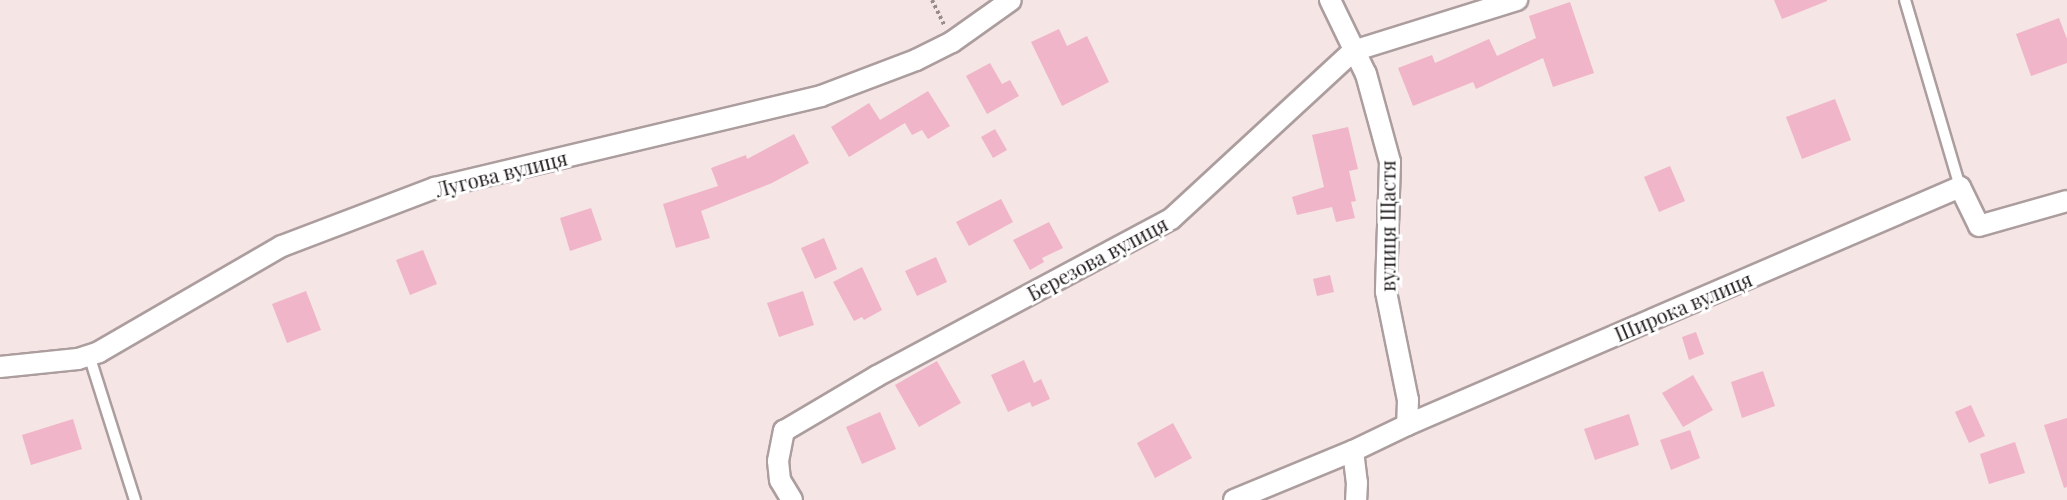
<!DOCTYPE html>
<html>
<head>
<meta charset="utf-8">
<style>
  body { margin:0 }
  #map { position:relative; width:2067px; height:500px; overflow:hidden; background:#f5e5e5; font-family:"Playfair Display",serif }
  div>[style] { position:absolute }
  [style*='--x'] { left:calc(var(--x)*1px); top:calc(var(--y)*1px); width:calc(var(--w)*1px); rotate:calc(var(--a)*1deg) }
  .building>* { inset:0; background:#f1b5c9 }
  .path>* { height:4px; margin-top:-2px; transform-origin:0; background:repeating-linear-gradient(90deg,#988d8d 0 3px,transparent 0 6px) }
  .roads { filter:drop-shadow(2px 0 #ac9d9e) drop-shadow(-2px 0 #ac9d9e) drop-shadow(0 2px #ac9d9e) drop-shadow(0 -2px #ac9d9e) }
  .service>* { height:10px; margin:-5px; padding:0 5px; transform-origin:5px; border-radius:5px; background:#fff }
  .minor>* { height:20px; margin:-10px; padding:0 10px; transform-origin:10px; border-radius:10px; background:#fff }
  span { translate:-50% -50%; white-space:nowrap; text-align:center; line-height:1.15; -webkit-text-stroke:6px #fff; paint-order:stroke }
  .street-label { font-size:20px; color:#211c1c }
</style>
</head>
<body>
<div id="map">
  <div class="building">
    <div style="clip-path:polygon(1774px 0,1827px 0,1827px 1px,1782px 19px)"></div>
    <div style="clip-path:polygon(1570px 2px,1594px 73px,1553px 87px,1543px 58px,1476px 89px,1473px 82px,1413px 106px,1398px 68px,1432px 55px,1435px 63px,1489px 39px,1497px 56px,1536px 38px,1529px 16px)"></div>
    <div style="clip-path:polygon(2059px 18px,2067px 39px,2067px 63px,2031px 76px,2016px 34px)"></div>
    <div style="clip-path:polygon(1059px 29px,1067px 46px,1087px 36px,1109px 82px,1062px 106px,1031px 42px)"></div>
    <div style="clip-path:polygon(990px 63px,1002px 84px,1010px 80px,1019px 96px,987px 114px,966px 76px)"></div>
    <div style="clip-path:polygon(928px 91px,950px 126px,928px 139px,922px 130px,912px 135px,905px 123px,849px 157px,831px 127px,869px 103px,880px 120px)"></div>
    <div style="clip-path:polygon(1835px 99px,1851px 140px,1802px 159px,1786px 117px)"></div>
    <div style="clip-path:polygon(1348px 127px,1358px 169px,1349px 171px,1356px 201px,1351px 202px,1355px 218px,1336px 222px,1332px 207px,1297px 215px,1292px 197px,1324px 187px,1312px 135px)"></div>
    <div style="clip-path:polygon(995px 129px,1007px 150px,993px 158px,981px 137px)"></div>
    <div style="clip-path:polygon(794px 134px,809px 163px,772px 183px,701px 211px,710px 238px,676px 248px,663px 204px,718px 186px,711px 168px,746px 155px,747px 159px)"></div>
    <div style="clip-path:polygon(1670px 166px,1685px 201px,1659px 212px,1644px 177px)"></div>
    <div style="clip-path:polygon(1001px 199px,1013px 222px,969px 246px,956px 222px)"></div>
    <div style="clip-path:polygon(591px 208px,602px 240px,570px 251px,560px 218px)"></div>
    <div style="clip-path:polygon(1049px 222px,1063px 248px,1042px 258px,1044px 262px,1030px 270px,1013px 240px)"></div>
    <div style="clip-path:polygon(824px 238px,837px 269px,815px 279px,801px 248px)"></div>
    <div style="clip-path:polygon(423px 250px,437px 284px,410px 295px,396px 260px)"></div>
    <div style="clip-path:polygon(936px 257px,947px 282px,917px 296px,905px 271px)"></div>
    <div style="clip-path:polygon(862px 267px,882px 310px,864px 320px,862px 317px,854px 321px,833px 282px)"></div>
    <div style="clip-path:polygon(1330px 275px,1334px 292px,1317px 296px,1313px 279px)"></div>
    <div style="clip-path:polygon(306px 291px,321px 330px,287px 343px,272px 304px)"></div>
    <div style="clip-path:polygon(803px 291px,814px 325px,779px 337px,767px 303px)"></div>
    <div style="clip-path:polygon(1696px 332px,1704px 354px,1689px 360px,1682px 337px)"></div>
    <div style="clip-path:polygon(1024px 360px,1034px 383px,1041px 379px,1050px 399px,1032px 407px,1030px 402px,1008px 412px,991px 375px)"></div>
    <div style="clip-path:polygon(937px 361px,961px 403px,919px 427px,895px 385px)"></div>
    <div style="clip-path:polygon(1763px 371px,1775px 406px,1742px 418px,1731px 382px)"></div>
    <div style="clip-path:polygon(1693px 375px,1713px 410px,1683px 427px,1662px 393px)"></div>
    <div style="clip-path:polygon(1971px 405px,1985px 436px,1969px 443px,1955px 412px)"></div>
    <div style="clip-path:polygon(880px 412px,896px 449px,862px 464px,846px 427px)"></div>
    <div style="clip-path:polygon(1629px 414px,1639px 445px,1595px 460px,1584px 429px)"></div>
    <div style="clip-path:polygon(2067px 418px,2067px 487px,2064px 488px,2044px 425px)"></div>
    <div style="clip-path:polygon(73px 419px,82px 449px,31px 465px,22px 435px)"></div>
    <div style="clip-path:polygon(1173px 423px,1192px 458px,1155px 478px,1137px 443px)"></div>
    <div style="clip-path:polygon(1690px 430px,1700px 458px,1671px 470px,1660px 440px)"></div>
    <div style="clip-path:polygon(2015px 442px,2025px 473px,1989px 484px,1980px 454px)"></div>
  </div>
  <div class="path">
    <div style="--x:932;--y:0;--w:28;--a:64"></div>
  </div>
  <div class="roads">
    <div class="service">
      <div style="--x:1905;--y:0;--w:195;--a:73.6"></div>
      <div style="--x:89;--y:355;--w:152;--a:72.4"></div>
    </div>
    <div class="minor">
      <div style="--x:1330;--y:0;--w:82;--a:64.1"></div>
      <div style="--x:1366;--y:74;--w:91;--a:74.7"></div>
      <div style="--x:1390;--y:162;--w:130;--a:91.8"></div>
      <div style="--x:1386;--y:292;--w:110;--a:78.5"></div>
      <div style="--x:1408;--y:400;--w:25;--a:92"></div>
      <div style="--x:0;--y:367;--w:78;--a:-5.9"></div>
      <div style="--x:78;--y:359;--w:22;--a:-18"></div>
      <div style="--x:99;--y:352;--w:211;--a:-30.1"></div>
      <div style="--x:282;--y:246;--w:164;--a:-20.8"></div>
      <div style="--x:435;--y:188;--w:397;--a:-13.4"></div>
      <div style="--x:821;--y:96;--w:102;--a:-20.8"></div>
      <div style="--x:916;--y:60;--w:40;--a:-26.6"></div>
      <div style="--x:952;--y:42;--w:72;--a:-35.4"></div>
      <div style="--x:1353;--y:451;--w:32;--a:83"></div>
      <div style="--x:1357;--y:483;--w:17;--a:93"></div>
      <div style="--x:792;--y:500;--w:23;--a:-121"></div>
      <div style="--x:780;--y:480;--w:19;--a:-96"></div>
      <div style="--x:778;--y:461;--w:31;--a:-79"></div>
      <div style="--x:784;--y:431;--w:108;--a:-30.6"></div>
      <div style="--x:877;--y:376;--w:333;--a:-28.1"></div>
      <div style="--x:1171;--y:219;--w:248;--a:-42.7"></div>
      <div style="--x:1353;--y:51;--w:172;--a:-17.3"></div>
      <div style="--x:1234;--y:500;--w:129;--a:-22.4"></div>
      <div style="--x:1353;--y:451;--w:60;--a:-25.7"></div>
      <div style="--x:1407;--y:425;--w:602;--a:-23.29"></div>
      <div style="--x:1960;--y:187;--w:43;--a:64"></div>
      <div style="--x:1979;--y:226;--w:91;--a:-15.9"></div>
    </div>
  </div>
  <div class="street-label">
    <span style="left:501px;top:173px;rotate:-14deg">Лугова вулиця</span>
    <span style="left:1387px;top:226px;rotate:-90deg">вулиця Щастя</span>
    <span style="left:1097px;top:258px;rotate:-28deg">Березова вулиця</span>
    <span style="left:1683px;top:306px;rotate:-23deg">Широка вулиця</span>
  </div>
</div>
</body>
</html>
